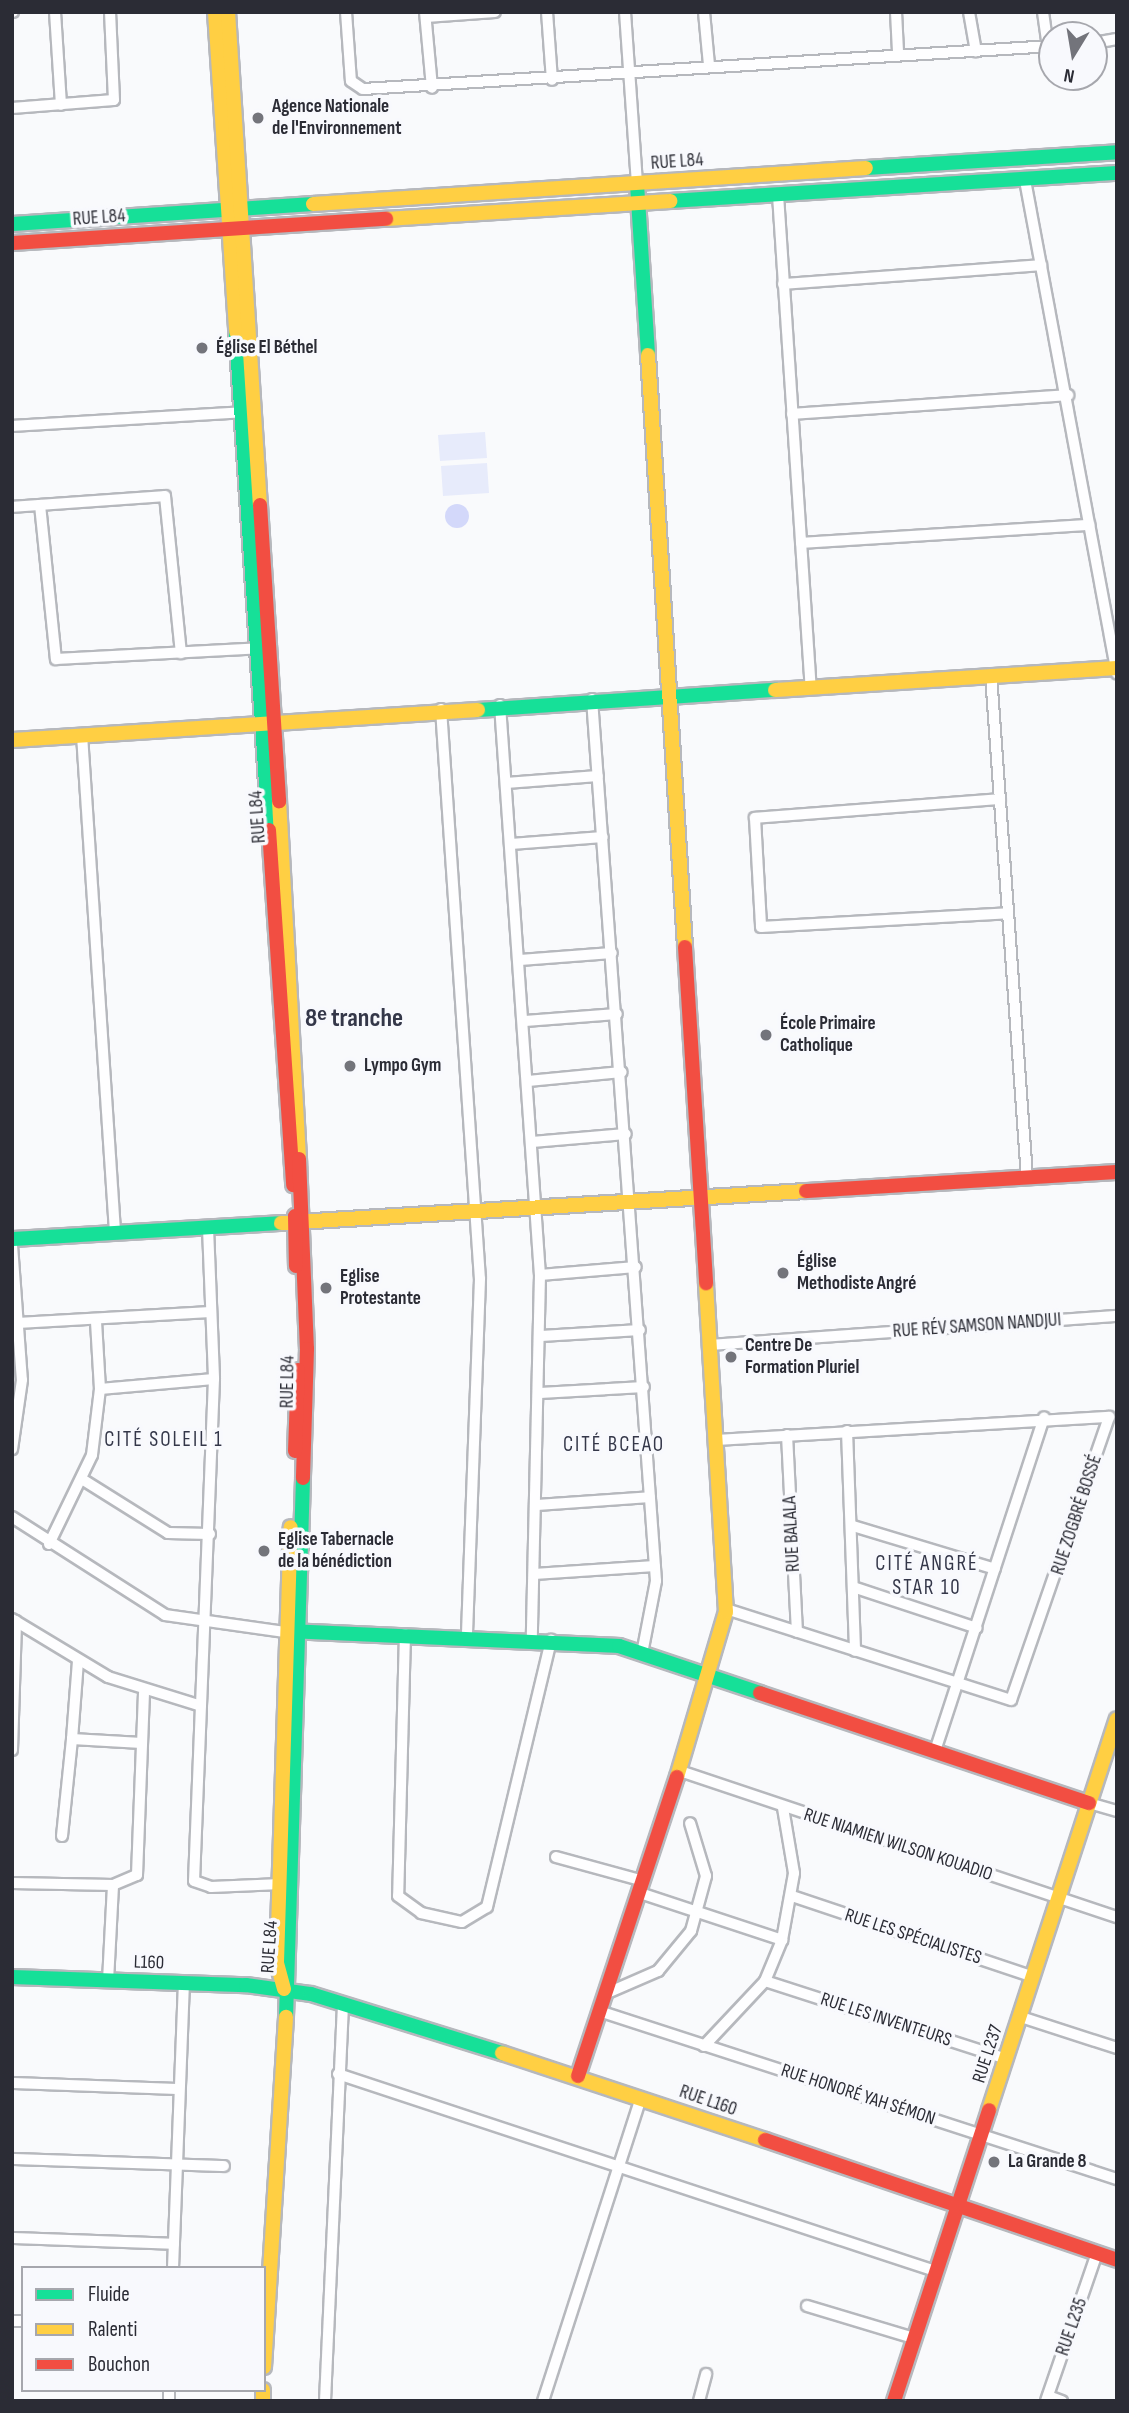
<!DOCTYPE html>
<html>
<head>
<meta charset="utf-8">
<style>
  body { margin:0 }
  #map { position:relative; width:1129px; height:2413px; overflow:hidden; background:#f9fafc; font-family:"Sofia Sans Condensed",sans-serif }
  div>[style] { position:absolute }
  [style*='--x'] { left:calc(var(--x)*1px); top:calc(var(--y)*1px); width:calc(var(--w)*1px); rotate:calc(var(--a)*1deg) }
  .green>* { inset:0; background:#e7ebfb }
  .water>* { inset:0; background:#d3d8fa }
  .round { border-radius:50% }
  .roads { filter:drop-shadow(2px 0 #b6b8bd) drop-shadow(-2px 0 #b6b8bd) drop-shadow(0 2px #b6b8bd) drop-shadow(0 -2px #b6b8bd) }
  .street>* { height:10px; margin:-5px; padding:0 5px; transform-origin:5px; border-radius:5px; background:#fefeff }
  .fast>* { height:14px; margin:-7px; padding:0 7px; transform-origin:7px; border-radius:7px; background:#16e098 }
  .slow>* { height:14px; margin:-7px; padding:0 7px; transform-origin:7px; border-radius:7px; background:#ffcf43 }
  .jam>* { height:14px; margin:-7px; padding:0 7px; transform-origin:7px; border-radius:7px; background:#f24e42 }
  .dots>* { width:19px; height:19px; translate:-50% -50%; box-sizing:border-box; border:4px solid #f8f9fd; border-radius:50% }
  span { translate:-50% -50%; white-space:nowrap; text-align:center; line-height:1.15; -webkit-text-stroke:7px #f8f9fd; paint-order:stroke }
  .poi-label { font-size:19px; color:#2b2c35; font-weight:700 }
  .left { translate:0 -50%; text-align:left }
  .street-label { font-size:19px; color:#2b2c35 }
  .neighbourhood-label { font-size:21px; color:#343749; letter-spacing:2px }
  .district-label { font-size:26px; color:#343749; font-weight:700 }
  .frame { position:absolute; inset:0; border:14px solid #2b2c35; pointer-events:none }
  .legend { position:absolute; left:21px; top:2266px; width:245px; height:126px; box-sizing:border-box; background:#f8f9fd; border:2px solid #a6a7ad; margin:0; padding:9px 12px; list-style:none; font-size:21px; color:#2b2c35 }
  .legend li { display:flex; align-items:center; gap:14px; height:35px }
  .legend b { width:35px; border:2px solid #a6a7ad }
  .north { position:absolute; left:1038px; top:21px; width:70px; height:70px; box-sizing:border-box; background:#f8f9fd; border:2px solid #a6a7ad; border-radius:50%; rotate:191deg; font-size:19px; font-weight:700; line-height:28px; text-align:center; color:#2b2c35 }
  .north::after { content:''; display:block; margin:auto; width:24px; height:32px; background:#73747b; clip-path:polygon(50% 0,100% 100%,50% 72%,0 100%) }
</style>
</head>
<body>
<div id="map">
  <div class="green">
    <div style="clip-path:polygon(485px 432px,487px 458px,440px 461px,438px 435px)"></div>
    <div style="clip-path:polygon(487px 463px,489px 493px,443px 496px,441px 466px)"></div>
  </div>
  <div class="water">
    <div class="round" style="left:445px;top:504px;width:24px;height:24px"></div>
  </div>
  <div class="roads">
    <div class="street">
      <div style="--x:12;--y:12;--w:1;--a:0"></div>
      <div style="--x:55;--y:12;--w:93;--a:86.3"></div>
      <div style="--x:346;--y:12;--w:69;--a:85.9"></div>
      <div style="--x:351;--y:81;--w:14;--a:34"></div>
      <div style="--x:363;--y:89;--w:690;--a:-3.57"></div>
      <div style="--x:425;--y:12;--w:76;--a:84.7"></div>
      <div style="--x:547;--y:12;--w:68;--a:85.8"></div>
      <div style="--x:625;--y:12;--w:172;--a:86"></div>
      <div style="--x:704;--y:12;--w:53;--a:84.6"></div>
      <div style="--x:896;--y:12;--w:40;--a:87.1"></div>
      <div style="--x:969;--y:12;--w:40;--a:80"></div>
      <div style="--x:1043;--y:12;--w:34;--a:82"></div>
      <div style="--x:426;--y:17;--w:69;--a:-4.1"></div>
      <div style="--x:1094;--y:43;--w:23;--a:-10"></div>
      <div style="--x:12;--y:108;--w:102;--a:-4.5"></div>
      <div style="--x:114;--y:100;--w:88;--a:-92.6"></div>
      <div style="--x:1025;--y:180;--w:502;--a:79.45"></div>
      <div style="--x:778;--y:195;--w:492;--a:86.2"></div>
      <div style="--x:783;--y:284;--w:259;--a:-4.2"></div>
      <div style="--x:792;--y:414;--w:277;--a:-3.9"></div>
      <div style="--x:12;--y:426;--w:234;--a:-3.4"></div>
      <div style="--x:40;--y:505;--w:155;--a:84.1"></div>
      <div style="--x:56;--y:659;--w:208;--a:-3"></div>
      <div style="--x:12;--y:507;--w:153;--a:-4.1"></div>
      <div style="--x:165;--y:496;--w:158;--a:84.2"></div>
      <div style="--x:801;--y:543;--w:289;--a:-3.6"></div>
      <div style="--x:991;--y:675;--w:503;--a:85.9"></div>
      <div style="--x:592;--y:699;--w:884;--a:85.85"></div>
      <div style="--x:656;--y:1581;--w:74;--a:100.9"></div>
      <div style="--x:500;--y:705;--w:571;--a:85.99"></div>
      <div style="--x:540;--y:1275;--w:364;--a:91.3"></div>
      <div style="--x:441;--y:709;--w:571;--a:86.09"></div>
      <div style="--x:480;--y:1279;--w:358;--a:92.1"></div>
      <div style="--x:82;--y:735;--w:499;--a:86.2"></div>
      <div style="--x:506;--y:783;--w:92;--a:-4.4"></div>
      <div style="--x:1000;--y:799;--w:246;--a:175.6"></div>
      <div style="--x:755;--y:818;--w:109;--a:86.8"></div>
      <div style="--x:761;--y:927;--w:247;--a:-3.2"></div>
      <div style="--x:511;--y:844;--w:92;--a:-4.4"></div>
      <div style="--x:520;--y:960;--w:92;--a:-4.4"></div>
      <div style="--x:525;--y:1021;--w:92;--a:-4.4"></div>
      <div style="--x:528;--y:1081;--w:94;--a:-5.5"></div>
      <div style="--x:532;--y:1142;--w:94;--a:-4.9"></div>
      <div style="--x:208;--y:1228;--w:151;--a:87.7"></div>
      <div style="--x:214;--y:1379;--w:502;--a:92.28"></div>
      <div style="--x:194;--y:1881;--w:18;--a:19"></div>
      <div style="--x:211;--y:1887;--w:70;--a:-2.5"></div>
      <div style="--x:12;--y:1245;--w:135;--a:85.8"></div>
      <div style="--x:22;--y:1380;--w:70;--a:98.2"></div>
      <div style="--x:540;--y:1275;--w:96;--a:-4.8"></div>
      <div style="--x:18;--y:1323;--w:192;--a:-3.3"></div>
      <div style="--x:541;--y:1336;--w:99;--a:-3.5"></div>
      <div style="--x:711;--y:1345;--w:407;--a:-4.1"></div>
      <div style="--x:100;--y:1389;--w:114;--a:-5"></div>
      <div style="--x:540;--y:1393;--w:104;--a:-3.3"></div>
      <div style="--x:847;--y:1431;--w:220;--a:87.9"></div>
      <div style="--x:787;--y:1435;--w:197;--a:87.1"></div>
      <div style="--x:717;--y:1440;--w:393;--a:-3.4"></div>
      <div style="--x:1109;--y:1417;--w:299;--a:109.1"></div>
      <div style="--x:1011;--y:1700;--w:299;--a:-162.3"></div>
      <div style="--x:85;--y:1481;--w:98;--a:32.1"></div>
      <div style="--x:168;--y:1533;--w:42;--a:1.4"></div>
      <div style="--x:537;--y:1505;--w:113;--a:-4"></div>
      <div style="--x:12;--y:1517;--w:182;--a:32.6"></div>
      <div style="--x:165;--y:1615;--w:121;--a:8.1"></div>
      <div style="--x:853;--y:1526;--w:148;--a:16.8"></div>
      <div style="--x:49;--y:1544;--w:99;--a:-64.2"></div>
      <div style="--x:92;--y:1455;--w:66;--a:-83.1"></div>
      <div style="--x:100;--y:1389;--w:68;--a:-93.4"></div>
      <div style="--x:534;--y:1574;--w:121;--a:-3.8"></div>
      <div style="--x:856;--y:1588;--w:127;--a:18.3"></div>
      <div style="--x:12;--y:1619;--w:112;--a:31.1"></div>
      <div style="--x:108;--y:1677;--w:97;--a:17.3"></div>
      <div style="--x:405;--y:1634;--w:262;--a:91.5"></div>
      <div style="--x:398;--y:1896;--w:29;--a:36"></div>
      <div style="--x:421;--y:1913;--w:42;--a:12.4"></div>
      <div style="--x:462;--y:1922;--w:29;--a:-31"></div>
      <div style="--x:487;--y:1907;--w:275;--a:-76.5"></div>
      <div style="--x:72;--y:1739;--w:78;--a:-85.6"></div>
      <div style="--x:12;--y:1750;--w:129;--a:-88.2"></div>
      <div style="--x:935;--y:1751;--w:351;--a:-71.9"></div>
      <div style="--x:680;--y:1771;--w:461;--a:18.5"></div>
      <div style="--x:1089;--y:1803;--w:29;--a:16"></div>
      <div style="--x:62;--y:1836;--w:98;--a:-84.1"></div>
      <div style="--x:72;--y:1739;--w:70;--a:3.3"></div>
      <div style="--x:556;--y:1857;--w:91;--a:15.3"></div>
      <div style="--x:12;--y:1883;--w:101;--a:1.1"></div>
      <div style="--x:640;--y:1893;--w:150;--a:18.3"></div>
      <div style="--x:792;--y:1896;--w:255;--a:18.5"></div>
      <div style="--x:108;--y:1981;--w:96;--a:-87"></div>
      <div style="--x:113;--y:1885;--w:26;--a:-23"></div>
      <div style="--x:137;--y:1875;--w:182;--a:-87.8"></div>
      <div style="--x:765;--y:1981;--w:254;--a:17.9"></div>
      <div style="--x:605;--y:1994;--w:58;--a:-23.5"></div>
      <div style="--x:658;--y:1971;--w:52;--a:-50.5"></div>
      <div style="--x:691;--y:1931;--w:57;--a:-74.7"></div>
      <div style="--x:706;--y:1876;--w:55;--a:-106.8"></div>
      <div style="--x:599;--y:2011;--w:545;--a:17.97"></div>
      <div style="--x:1021;--y:2017;--w:101;--a:17.9"></div>
      <div style="--x:704;--y:2046;--w:89;--a:-46.8"></div>
      <div style="--x:765;--y:1981;--w:44;--a:-67.5"></div>
      <div style="--x:782;--y:1940;--w:68;--a:-79.8"></div>
      <div style="--x:794;--y:1873;--w:66;--a:-99.6"></div>
      <div style="--x:338;--y:2074;--w:629;--a:18.26"></div>
      <div style="--x:12;--y:2083;--w:167;--a:2.1"></div>
      <div style="--x:12;--y:2159;--w:212;--a:1.9"></div>
      <div style="--x:12;--y:2238;--w:162;--a:2.1"></div>
      <div style="--x:173;--y:2268;--w:285;--a:-87.8"></div>
      <div style="--x:807;--y:2306;--w:112;--a:16.7"></div>
      <div style="--x:12;--y:2321;--w:11;--a:0"></div>
      <div style="--x:1048;--y:2396;--w:15;--a:20"></div>
      <div style="--x:169;--y:2401;--w:11;--a:-90"></div>
      <div style="--x:325;--y:2401;--w:398;--a:-87.4"></div>
      <div style="--x:543;--y:2401;--w:318;--a:-72.1"></div>
      <div style="--x:699;--y:2401;--w:28;--a:-75"></div>
      <div style="--x:1046;--y:2401;--w:157;--a:-71"></div>
    </div>
    <div class="fast">
      <div style="--x:866;--y:168;--w:252;--a:-3.6"></div>
      <div style="--x:637;--y:184;--w:171;--a:86.3"></div>
      <div style="--x:670;--y:201;--w:448;--a:-3.6"></div>
      <div style="--x:12;--y:224;--w:302;--a:-3.8"></div>
      <div style="--x:236;--y:332;--w:499;--a:86.2"></div>
      <div style="--x:478;--y:710;--w:298;--a:-3.9"></div>
      <div style="--x:12;--y:1239;--w:269;--a:-3.4"></div>
      <div style="--x:290;--y:1631;--w:329;--a:2.6"></div>
      <div style="--x:619;--y:1646;--w:149;--a:18.4"></div>
      <div style="--x:12;--y:1977;--w:234;--a:2"></div>
      <div style="--x:246;--y:1985;--w:66;--a:7.9"></div>
      <div style="--x:311;--y:1994;--w:200;--a:17.2"></div>
      <div style="--x:286;--y:2017;--w:539;--a:-88.19"></div>
    </div>
    <div class="slow">
      <div style="--x:215;--y:12;--w:321;--a:86.2"></div>
      <div style="--x:228;--y:12;--w:494;--a:86.3"></div>
      <div style="--x:313;--y:204;--w:554;--a:-3.72"></div>
      <div style="--x:386;--y:219;--w:285;--a:-3.6"></div>
      <div style="--x:648;--y:355;--w:593;--a:86.42"></div>
      <div style="--x:775;--y:690;--w:343;--a:-3.7"></div>
      <div style="--x:12;--y:740;--w:467;--a:-3.7"></div>
      <div style="--x:279;--y:801;--w:359;--a:86.8"></div>
      <div style="--x:281;--y:1223;--w:526;--a:-3.49"></div>
      <div style="--x:677;--y:1777;--w:172;--a:-73.5"></div>
      <div style="--x:726;--y:1612;--w:330;--a:-93.5"></div>
      <div style="--x:284;--y:1989;--w:28;--a:-105"></div>
      <div style="--x:277;--y:1962;--w:435;--a:-88.2"></div>
      <div style="--x:502;--y:2053;--w:277;--a:18.3"></div>
      <div style="--x:989;--y:2110;--w:411;--a:-71.9"></div>
      <div style="--x:264;--y:2367;--w:351;--a:-86.4"></div>
      <div style="--x:263;--y:2390;--w:11;--a:90"></div>
    </div>
    <div class="jam">
      <div style="--x:12;--y:243;--w:375;--a:-3.7"></div>
      <div style="--x:260;--y:505;--w:297;--a:86.3"></div>
      <div style="--x:269;--y:830;--w:356;--a:86.1"></div>
      <div style="--x:685;--y:947;--w:337;--a:86.4"></div>
      <div style="--x:299;--y:1159;--w:190;--a:87.6"></div>
      <div style="--x:307;--y:1349;--w:129;--a:91.8"></div>
      <div style="--x:806;--y:1191;--w:312;--a:-3.5"></div>
      <div style="--x:295;--y:1216;--w:50;--a:88.9"></div>
      <div style="--x:295;--y:1451;--w:81;--a:-87.9"></div>
      <div style="--x:760;--y:1693;--w:347;--a:18.5"></div>
      <div style="--x:578;--y:2076;--w:315;--a:-71.7"></div>
      <div style="--x:765;--y:2140;--w:372;--a:18.8"></div>
      <div style="--x:894;--y:2401;--w:306;--a:-71.9"></div>
    </div>
  </div>
  <div class="dots">
    <div style="left:258px;top:118px;background:#73747b"></div>
    <div style="left:202px;top:348px;background:#73747b"></div>
    <div style="left:766px;top:1035px;background:#73747b"></div>
    <div style="left:350px;top:1066px;background:#73747b"></div>
    <div style="left:783px;top:1273px;background:#73747b"></div>
    <div style="left:326px;top:1288px;background:#73747b"></div>
    <div style="left:731px;top:1357px;background:#73747b"></div>
    <div style="left:264px;top:1551px;background:#73747b"></div>
    <div style="left:994px;top:2162px;background:#73747b"></div>
  </div>
  <div class="poi-label">
    <span class="left" style="left:272px;top:118px">Agence Nationale<br>de l'Environnement</span>
    <span class="left" style="left:216px;top:348px">Église El Béthel</span>
    <span class="left" style="left:780px;top:1035px">École Primaire<br>Catholique</span>
    <span class="left" style="left:364px;top:1066px">Lympo Gym</span>
    <span class="left" style="left:797px;top:1273px">Église<br>Methodiste Angré</span>
    <span class="left" style="left:340px;top:1288px">Eglise<br>Protestante</span>
    <span class="left" style="left:745px;top:1357px">Centre De<br>Formation Pluriel</span>
    <span class="left" style="left:278px;top:1551px">Eglise Tabernacle<br>de la bénédiction</span>
    <span class="left" style="left:1008px;top:2162px">La Grande 8</span>
  </div>
  <div class="street-label">
    <span style="left:677px;top:162px;rotate:-4deg">RUE L84</span>
    <span style="left:99px;top:218px;rotate:-4deg">RUE L84</span>
    <span style="left:258px;top:817px;rotate:-94deg">RUE L84</span>
    <span style="left:977px;top:1326px;rotate:-4deg">RUE RÉV SAMSON NANDJUI</span>
    <span style="left:288px;top:1382px;rotate:-89deg">RUE L84</span>
    <span style="left:1077px;top:1515px;rotate:-72deg">RUE ZOGBRÉ BOSSÉ</span>
    <span style="left:792px;top:1534px;rotate:-93deg">RUE BALALA</span>
    <span style="left:898px;top:1845px;rotate:18deg">RUE NIAMIEN WILSON KOUADIO</span>
    <span style="left:913px;top:1937px;rotate:18deg">RUE LES SPÉCIALISTES</span>
    <span style="left:270px;top:1947px;rotate:-86deg">RUE L84</span>
    <span style="left:149px;top:1963px;rotate:2deg">L160</span>
    <span style="left:886px;top:2020px;rotate:18deg">RUE LES INVENTEURS</span>
    <span style="left:988px;top:2054px;rotate:-72deg">RUE L237</span>
    <span style="left:858px;top:2095px;rotate:18deg">RUE HONORÉ YAH SÉMON</span>
    <span style="left:708px;top:2101px;rotate:19deg">RUE L160</span>
    <span style="left:1072px;top:2327px;rotate:-71deg">RUE L235</span>
  </div>
  <div class="neighbourhood-label">
    <span style="left:164px;top:1440px">CITÉ SOLEIL 1</span>
    <span style="left:614px;top:1445px">CITÉ BCEAO</span>
    <span style="left:927px;top:1576px">CITÉ ANGRÉ<br>STAR 10</span>
  </div>
  <div class="district-label">
    <span style="left:354px;top:1019px">8ᵉ tranche</span>
  </div>
  <div class="frame"></div>
  <ul class="legend">
  <li><b style="height:9px;background:#16e098"></b>Fluide</li>
  <li><b style="height:9px;background:#ffcf43"></b>Ralenti</li>
  <li><b style="height:9px;background:#f24e42"></b>Bouchon</li>
  </ul>
  <div class="north">N</div>
</div>
</body>
</html>
